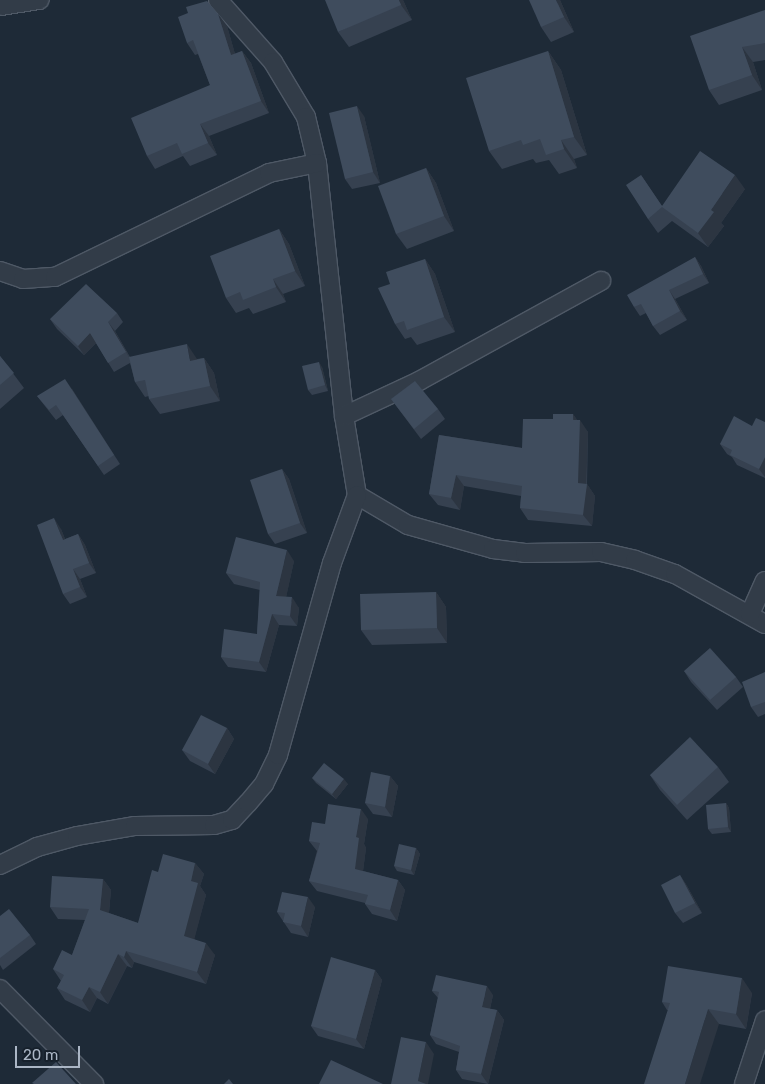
<!DOCTYPE html>
<html>
<head>
<meta charset="utf-8">
<style>
  body { margin:0 }
  #map { position:relative; width:765px; height:1084px; overflow:hidden; background:#1e2a37; font-family:Rubik,sans-serif }
  div>[style] { position:absolute }
  [style*='--x'] { left:calc(var(--x)*1px); top:calc(var(--y)*1px); width:calc(var(--w)*1px); rotate:calc(var(--a)*1deg) }
  .roads { filter:drop-shadow(1px 0 #4f5966) drop-shadow(-1px 0 #4f5966) drop-shadow(0 1px #4f5966) drop-shadow(0 -1px #4f5966) }
  .minor>* { height:18px; margin:-9px; padding:0 9px; transform-origin:9px; border-radius:9px; background:#323c48 }
  .wall>* { inset:0; background:#364150 }
  .shaded-wall>* { inset:0; background:#2c3541 }
  .building>* { inset:0; background:#3f4c5d }
  span { translate:-50% -50%; white-space:nowrap; text-align:center; line-height:1.15; -webkit-text-stroke:4px #17212c; paint-order:stroke }
  .scale { position:absolute; left:15px; top:1046px; width:65px; height:22px; box-sizing:border-box; border:2px solid #abb6c5; border-top:0; padding-left:6px; font-size:15px; line-height:18px; white-space:nowrap; color:#abb6c5; -webkit-text-stroke:4px #17212c; paint-order:stroke }
</style>
</head>
<body>
<div id="map">
  <div class="roads">
    <div class="minor">
      <div style="--x:218;--y:0;--w:83;--a:48.4"></div>
      <div style="--x:273;--y:62;--w:64;--a:59"></div>
      <div style="--x:306;--y:117;--w:47;--a:76.6"></div>
      <div style="--x:317;--y:163;--w:254;--a:83.9"></div>
      <div style="--x:344;--y:416;--w:80;--a:80.7"></div>
      <div style="--x:357;--y:495;--w:59;--a:30.5"></div>
      <div style="--x:408;--y:525;--w:88;--a:15.8"></div>
      <div style="--x:493;--y:549;--w:32;--a:7"></div>
      <div style="--x:525;--y:553;--w:76;--a:-0.8"></div>
      <div style="--x:601;--y:552;--w:35;--a:13"></div>
      <div style="--x:635;--y:560;--w:42;--a:19.3"></div>
      <div style="--x:675;--y:574;--w:103;--a:29.1"></div>
      <div style="--x:1;--y:6;--w:39;--a:-9"></div>
      <div style="--x:0;--y:271;--w:24;--a:19"></div>
      <div style="--x:23;--y:279;--w:32;--a:-4"></div>
      <div style="--x:55;--y:277;--w:238;--a:-25.9"></div>
      <div style="--x:269;--y:173;--w:49;--a:-11.8"></div>
      <div style="--x:344;--y:416;--w:83;--a:-25"></div>
      <div style="--x:419;--y:381;--w:208;--a:-28.8"></div>
      <div style="--x:750;--y:614;--w:36;--a:-66"></div>
      <div style="--x:0;--y:865;--w:41;--a:-25.9"></div>
      <div style="--x:37;--y:847;--w:41;--a:-15.4"></div>
      <div style="--x:77;--y:836;--w:59;--a:-9.8"></div>
      <div style="--x:135;--y:826;--w:79;--a:-0.7"></div>
      <div style="--x:214;--y:825;--w:19;--a:-16"></div>
      <div style="--x:232;--y:820;--w:23;--a:-47"></div>
      <div style="--x:248;--y:803;--w:25;--a:-50"></div>
      <div style="--x:264;--y:784;--w:32;--a:-64"></div>
      <div style="--x:278;--y:755;--w:199;--a:-74.3"></div>
      <div style="--x:332;--y:563;--w:72;--a:-69.8"></div>
      <div style="--x:0;--y:989;--w:134;--a:45.3"></div>
      <div style="--x:744;--y:1084;--w:67;--a:-71.8"></div>
    </div>
  </div>
  <div class="wall">
    <div style="clip-path:polygon(403px 0,412px 20px,349px 47px,338px 32px)"></div>
    <div style="clip-path:polygon(560px 0,574px 32px,551px 42px,541px 27px)"></div>
    <div style="clip-path:polygon(765px 10px,765px 60px,753px 62px,762px 90px,719px 105px,709px 90px)"></div>
    <div style="clip-path:polygon(188px 13px,218px 14px,227px 26px,235px 54px,242px 51px,251px 63px,269px 113px,209px 136px,217px 155px,190px 166px,183px 156px,155px 169px,147px 156px,210px 85px,198px 54px,195px 55px,187px 43px)"></div>
    <div style="clip-path:polygon(548px 51px,561px 70px,587px 155px,574px 159px,577px 168px,559px 174px,549px 160px,536px 163px,533px 159px,502px 169px,489px 151px)"></div>
    <div style="clip-path:polygon(364px 116px,380px 183px,352px 189px,345px 179px)"></div>
    <div style="clip-path:polygon(426px 168px,436px 183px,454px 231px,407px 249px,396px 234px)"></div>
    <div style="clip-path:polygon(641px 175px,662px 206px,745px 189px,721px 223px,724px 226px,708px 247px,672px 221px,658px 233px,648px 219px)"></div>
    <div style="clip-path:polygon(279px 229px,289px 244px,305px 286px,283px 294px,286px 302px,253px 314px,249px 308px,236px 313px,226px 298px)"></div>
    <div style="clip-path:polygon(695px 257px,701px 266px,709px 283px,675px 299px,687px 320px,660px 335px,653px 326px,646px 313px,640px 316px,634px 307px)"></div>
    <div style="clip-path:polygon(425px 259px,435px 274px,455px 332px,417px 345px,411px 337px,405px 339px,395px 324px,390px 284px)"></div>
    <div style="clip-path:polygon(117px 313px,123px 322px,115px 331px,130px 357px,197px 359px,204px 358px,214px 373px,220px 401px,160px 414px,149px 399px,149px 396px,145px 397px,135px 382px,130px 363px,114px 372px,96px 343px,84px 355px,57px 329px,50px 319px)"></div>
    <div style="clip-path:polygon(0 356px,24px 388px,0 409px)"></div>
    <div style="clip-path:polygon(322px 367px,328px 391px,312px 395px,308px 390px)"></div>
    <div style="clip-path:polygon(72px 389px,120px 464px,104px 475px,63px 415px,56px 420px,37px 396px)"></div>
    <div style="clip-path:polygon(391px 399px,438px 409px,445px 419px,421px 439px)"></div>
    <div style="clip-path:polygon(573px 414px,577px 420px,588px 432px,587px 484px,595px 496px,592px 526px,528px 520px,520px 508px,521px 496px,464px 486px,460px 510px,438px 505px,429px 494px,439px 435px,522px 448px)"></div>
    <div style="clip-path:polygon(765px 422px,765px 478px,737px 465px,732px 457px,727px 454px,720px 444px,752px 426px)"></div>
    <div style="clip-path:polygon(282px 469px,289px 479px,307px 533px,275px 544px,268px 534px)"></div>
    <div style="clip-path:polygon(61px 529px,65px 539px,78px 534px,85px 545px,96px 573px,80px 579px,87px 597px,70px 604px,63px 594px)"></div>
    <div style="clip-path:polygon(294px 561px,286px 597px,299px 608px,297px 626px,279px 625px,266px 672px,228px 667px,221px 657px,257px 634px,260px 590px,234px 584px,226px 573px)"></div>
    <div style="clip-path:polygon(436px 592px,446px 607px,447px 643px,372px 645px,361px 630px)"></div>
    <div style="clip-path:polygon(684px 671px,736px 677px,743px 687px,717px 710px,691px 682px)"></div>
    <div style="clip-path:polygon(765px 672px,765px 714px,758px 717px,751px 707px)"></div>
    <div style="clip-path:polygon(227px 728px,234px 739px,215px 774px,190px 761px,182px 750px)"></div>
    <div style="clip-path:polygon(718px 767px,729px 782px,687px 820px,660px 790px,650px 775px)"></div>
    <div style="clip-path:polygon(390px 776px,398px 786px,392px 817px,373px 814px,365px 803px)"></div>
    <div style="clip-path:polygon(312px 778px,348px 784px,336px 799px,316px 783px)"></div>
    <div style="clip-path:polygon(726px 803px,729px 808px,731px 832px,712px 834px,708px 829px)"></div>
    <div style="clip-path:polygon(368px 819px,364px 844px,366px 848px,363px 871px,398px 880px,405px 890px,397px 921px,372px 914px,365px 904px,365px 903px,317px 891px,309px 881px,317px 851px,309px 841px,325px 824px)"></div>
    <div style="clip-path:polygon(416px 848px,420px 854px,414px 875px,397px 871px,394px 866px)"></div>
    <div style="clip-path:polygon(195px 863px,204px 874px,200px 886px,206px 895px,194px 939px,215px 955px,206px 984px,134px 962px,132px 968px,127px 966px,108px 1004px,97px 998px,90px 1012px,65px 1000px,57px 988px,61px 981px,53px 969px,72px 955px,85px 920px,58px 919px,50px 907px,103px 879px,111px 890px,109px 913px,138px 923px,158px 872px)"></div>
    <div style="clip-path:polygon(680px 875px,687px 886px,702px 913px,683px 923px,675px 913px)"></div>
    <div style="clip-path:polygon(315px 907px,308px 937px,291px 933px,277px 912px)"></div>
    <div style="clip-path:polygon(0 916px,30px 935px,36px 944px,3px 970px,0 965px)"></div>
    <div style="clip-path:polygon(375px 970px,382px 980px,364px 1049px,318px 1036px,311px 1026px)"></div>
    <div style="clip-path:polygon(432px 991px,493px 995px,490px 1009px,497px 1010px,504px 1020px,488px 1084px,462px 1079px,456px 1070px,459px 1052px,436px 1044px,430px 1035px,438px 998px)"></div>
    <div style="clip-path:polygon(752px 993px,746px 1029px,719px 1024px,667px 1010px,662px 1002px)"></div>
  </div>
  <div class="shaded-wall">
    <div style="clip-path:polygon(399px 0,403px 0,412px 20px,401px 5px)"></div>
    <div style="clip-path:polygon(556px 0,560px 0,574px 32px,564px 17px)"></div>
    <div style="clip-path:polygon(218px 14px,227px 26px,239px 68px,231px 55px)"></div>
    <div style="clip-path:polygon(742px 47px,753px 62px,762px 90px,752px 75px)"></div>
    <div style="clip-path:polygon(242px 51px,251px 63px,269px 113px,261px 101px)"></div>
    <div style="clip-path:polygon(548px 51px,561px 70px,587px 155px,574px 137px)"></div>
    <div style="clip-path:polygon(357px 106px,364px 116px,380px 183px,373px 172px)"></div>
    <div style="clip-path:polygon(200px 124px,209px 136px,217px 155px,208px 143px)"></div>
    <div style="clip-path:polygon(561px 140px,574px 159px,577px 168px,564px 149px)"></div>
    <div style="clip-path:polygon(426px 168px,436px 183px,454px 231px,444px 216px)"></div>
    <div style="clip-path:polygon(735px 175px,745px 189px,721px 223px,724px 226px,708px 247px,698px 233px,711px 210px)"></div>
    <div style="clip-path:polygon(279px 229px,289px 244px,305px 286px,295px 271px)"></div>
    <div style="clip-path:polygon(695px 257px,701px 266px,709px 283px,703px 274px)"></div>
    <div style="clip-path:polygon(425px 259px,435px 274px,455px 332px,444px 317px)"></div>
    <div style="clip-path:polygon(273px 279px,283px 294px,286px 302px,276px 287px)"></div>
    <div style="clip-path:polygon(669px 290px,675px 299px,687px 320px,680px 311px)"></div>
    <div style="clip-path:polygon(108px 322px,115px 331px,132px 362px)"></div>
    <div style="clip-path:polygon(90px 333px,97px 342px,84px 355px,78px 346px)"></div>
    <div style="clip-path:polygon(187px 344px,197px 359px,201px 376px,190px 361px)"></div>
    <div style="clip-path:polygon(204px 358px,214px 373px,220px 401px,210px 386px)"></div>
    <div style="clip-path:polygon(319px 362px,322px 367px,328px 391px,325px 385px)"></div>
    <div style="clip-path:polygon(65px 379px,72px 389px,120px 464px,114px 455px)"></div>
    <div style="clip-path:polygon(573px 414px,580px 424px,580px 420px,588px 432px,586px 490px,587px 484px,595px 496px,592px 526px,583px 515px,578px 483px)"></div>
    <div style="clip-path:polygon(765px 457px,765px 477px,759px 469px)"></div>
    <div style="clip-path:polygon(282px 469px,289px 479px,307px 533px,300px 523px)"></div>
    <div style="clip-path:polygon(456px 475px,464px 486px,460px 510px,451px 498px)"></div>
    <div style="clip-path:polygon(54px 518px,61px 529px,70px 551px,63px 540px)"></div>
    <div style="clip-path:polygon(78px 534px,85px 545px,96px 573px,89px 563px)"></div>
    <div style="clip-path:polygon(287px 550px,294px 561px,284px 607px,276px 596px)"></div>
    <div style="clip-path:polygon(73px 569px,80px 579px,87px 597px,80px 587px)"></div>
    <div style="clip-path:polygon(436px 592px,446px 607px,447px 643px,437px 628px)"></div>
    <div style="clip-path:polygon(292px 597px,299px 608px,297px 626px,290px 616px)"></div>
    <div style="clip-path:polygon(272px 614px,279px 625px,266px 672px,259px 662px)"></div>
    <div style="clip-path:polygon(227px 728px,234px 739px,215px 774px,208px 764px)"></div>
    <div style="clip-path:polygon(390px 776px,398px 786px,392px 817px,385px 807px)"></div>
    <div style="clip-path:polygon(344px 779px,348px 784px,336px 799px,332px 794px)"></div>
    <div style="clip-path:polygon(726px 803px,729px 808px,731px 832px,728px 827px)"></div>
    <div style="clip-path:polygon(361px 809px,368px 819px,364px 844px,366px 848px,362px 879px,355px 869px,356px 837px)"></div>
    <div style="clip-path:polygon(416px 848px,420px 854px,414px 875px,411px 870px)"></div>
    <div style="clip-path:polygon(195px 863px,204px 874px,200px 886px,206px 895px,192px 948px,184px 936px,191px 881px)"></div>
    <div style="clip-path:polygon(680px 875px,687px 886px,702px 913px,695px 903px)"></div>
    <div style="clip-path:polygon(103px 879px,111px 890px,108px 922px,100px 910px)"></div>
    <div style="clip-path:polygon(398px 880px,405px 890px,397px 921px,390px 910px)"></div>
    <div style="clip-path:polygon(308px 897px,315px 907px,308px 937px,301px 926px)"></div>
    <div style="clip-path:polygon(206px 943px,215px 955px,206px 984px,197px 972px)"></div>
    <div style="clip-path:polygon(126px 951px,134px 962px,132px 968px,124px 957px)"></div>
    <div style="clip-path:polygon(118px 954px,127px 966px,108px 1004px,100px 992px)"></div>
    <div style="clip-path:polygon(375px 970px,382px 980px,364px 1049px,356px 1039px)"></div>
    <div style="clip-path:polygon(742px 978px,752px 993px,746px 1029px,736px 1014px)"></div>
    <div style="clip-path:polygon(487px 986px,493px 995px,488px 1017px,482px 1007px)"></div>
    <div style="clip-path:polygon(89px 987px,97px 998px,90px 1012px,82px 1000px)"></div>
    <div style="clip-path:polygon(708px 1009px,719px 1024px,700px 1084px,685px 1084px)"></div>
    <div style="clip-path:polygon(497px 1010px,504px 1020px,488px 1084px,481px 1074px)"></div>
    <div style="clip-path:polygon(426px 1042px,434px 1054px,428px 1084px,420px 1084px,418px 1081px)"></div>
  </div>
  <div class="building">
    <div style="clip-path:polygon(325px 0,399px 0,401px 5px,338px 32px)"></div>
    <div style="clip-path:polygon(529px 0,556px 0,564px 17px,541px 27px)"></div>
    <div style="clip-path:polygon(207px 1px,218px 14px,231px 55px,242px 51px,261px 101px,200px 124px,208px 143px,182px 154px,177px 143px,147px 156px,131px 118px,210px 85px,193px 40px,187px 43px,178px 17px,188px 13px,186px 7px)"></div>
    <div style="clip-path:polygon(765px 10px,765px 43px,742px 47px,752px 75px,709px 90px,690px 36px)"></div>
    <div style="clip-path:polygon(548px 51px,574px 137px,561px 140px,564px 149px,546px 155px,540px 139px,523px 145px,521px 140px,489px 151px,466px 78px)"></div>
    <div style="clip-path:polygon(357px 106px,373px 172px,345px 179px,329px 113px)"></div>
    <div style="clip-path:polygon(700px 151px,735px 175px,711px 210px,714px 212px,698px 233px,662px 207px,648px 219px,626px 185px,641px 175px,662px 206px)"></div>
    <div style="clip-path:polygon(426px 168px,444px 216px,396px 234px,378px 186px)"></div>
    <div style="clip-path:polygon(279px 229px,295px 271px,273px 279px,276px 287px,243px 300px,240px 292px,226px 298px,210px 256px)"></div>
    <div style="clip-path:polygon(695px 257px,703px 274px,669px 290px,680px 311px,653px 326px,641px 304px,634px 307px,627px 295px)"></div>
    <div style="clip-path:polygon(425px 259px,444px 317px,407px 330px,404px 321px,395px 324px,378px 288px,390px 284px,386px 272px)"></div>
    <div style="clip-path:polygon(86px 284px,117px 313px,108px 322px,126px 352px,108px 363px,90px 333px,78px 346px,50px 319px)"></div>
    <div style="clip-path:polygon(187px 344px,190px 361px,204px 358px,210px 386px,149px 399px,145px 380px,135px 382px,129px 357px)"></div>
    <div style="clip-path:polygon(0 356px,14px 373px,0 385px)"></div>
    <div style="clip-path:polygon(319px 362px,325px 385px,308px 390px,302px 366px)"></div>
    <div style="clip-path:polygon(65px 379px,114px 455px,98px 466px,56px 405px,49px 410px,37px 396px)"></div>
    <div style="clip-path:polygon(415px 381px,438px 409px,414px 429px,391px 399px)"></div>
    <div style="clip-path:polygon(553px 414px,573px 414px,573px 420px,580px 420px,578px 483px,587px 484px,583px 515px,520px 508px,522px 486px,456px 475px,451px 498px,429px 494px,439px 435px,522px 448px,523px 419px,553px 419px)"></div>
    <div style="clip-path:polygon(734px 416px,752px 426px,756px 418px,765px 422px,765px 457px,759px 469px,730px 455px,732px 450px,720px 444px)"></div>
    <div style="clip-path:polygon(282px 469px,300px 523px,268px 534px,250px 480px)"></div>
    <div style="clip-path:polygon(54px 518px,63px 540px,78px 534px,89px 563px,73px 569px,80px 587px,63px 594px,37px 525px)"></div>
    <div style="clip-path:polygon(236px 537px,287px 550px,276px 596px,292px 597px,290px 616px,272px 614px,259px 662px,221px 657px,224px 629px,257px 634px,260px 582px,226px 573px)"></div>
    <div style="clip-path:polygon(436px 592px,437px 628px,361px 630px,360px 594px)"></div>
    <div style="clip-path:polygon(710px 648px,736px 677px,710px 700px,684px 671px)"></div>
    <div style="clip-path:polygon(765px 672px,765px 702px,751px 707px,742px 682px)"></div>
    <div style="clip-path:polygon(201px 715px,227px 728px,208px 764px,182px 750px)"></div>
    <div style="clip-path:polygon(690px 737px,718px 767px,677px 805px,650px 775px)"></div>
    <div style="clip-path:polygon(324px 763px,344px 779px,332px 794px,312px 778px)"></div>
    <div style="clip-path:polygon(371px 772px,390px 776px,385px 807px,365px 803px)"></div>
    <div style="clip-path:polygon(726px 803px,728px 827px,708px 829px,706px 805px)"></div>
    <div style="clip-path:polygon(328px 804px,361px 809px,356px 837px,359px 838px,355px 869px,398px 880px,390px 910px,365px 904px,368px 895px,309px 881px,320px 843px,309px 841px,312px 822px,325px 824px)"></div>
    <div style="clip-path:polygon(399px 844px,416px 848px,411px 870px,394px 866px)"></div>
    <div style="clip-path:polygon(163px 854px,195px 863px,191px 881px,198px 883px,184px 936px,206px 943px,197px 972px,126px 951px,124px 957px,118px 954px,100px 992px,89px 987px,82px 1000px,57px 988px,64px 975px,53px 969px,62px 950px,72px 955px,89px 909px,50px 907px,52px 876px,103px 879px,100px 910px,138px 923px,152px 870px,158px 872px)"></div>
    <div style="clip-path:polygon(680px 875px,695px 903px,675px 913px,661px 885px)"></div>
    <div style="clip-path:polygon(282px 892px,308px 897px,301px 926px,283px 922px,285px 913px,277px 912px)"></div>
    <div style="clip-path:polygon(9px 909px,30px 935px,0 958px,0 916px)"></div>
    <div style="clip-path:polygon(331px 957px,375px 970px,356px 1039px,311px 1026px)"></div>
    <div style="clip-path:polygon(668px 966px,742px 978px,736px 1014px,708px 1009px,685px 1084px,644px 1084px,670px 1003px,662px 1002px)"></div>
    <div style="clip-path:polygon(436px 975px,487px 986px,482px 1007px,497px 1010px,481px 1074px,456px 1070px,460px 1046px,430px 1035px,439px 992px,432px 991px)"></div>
    <div style="clip-path:polygon(401px 1037px,426px 1042px,418px 1081px,426px 1084px,391px 1084px)"></div>
    <div style="clip-path:polygon(331px 1060px,383px 1084px,319px 1084px)"></div>
    <div style="clip-path:polygon(56px 1062px,76px 1084px,34px 1084px,32px 1083px)"></div>
    <div style="clip-path:polygon(229px 1079px,233px 1084px,224px 1084px)"></div>
  </div>
  <div class="scale">20 m</div>
</div>
</body>
</html>
